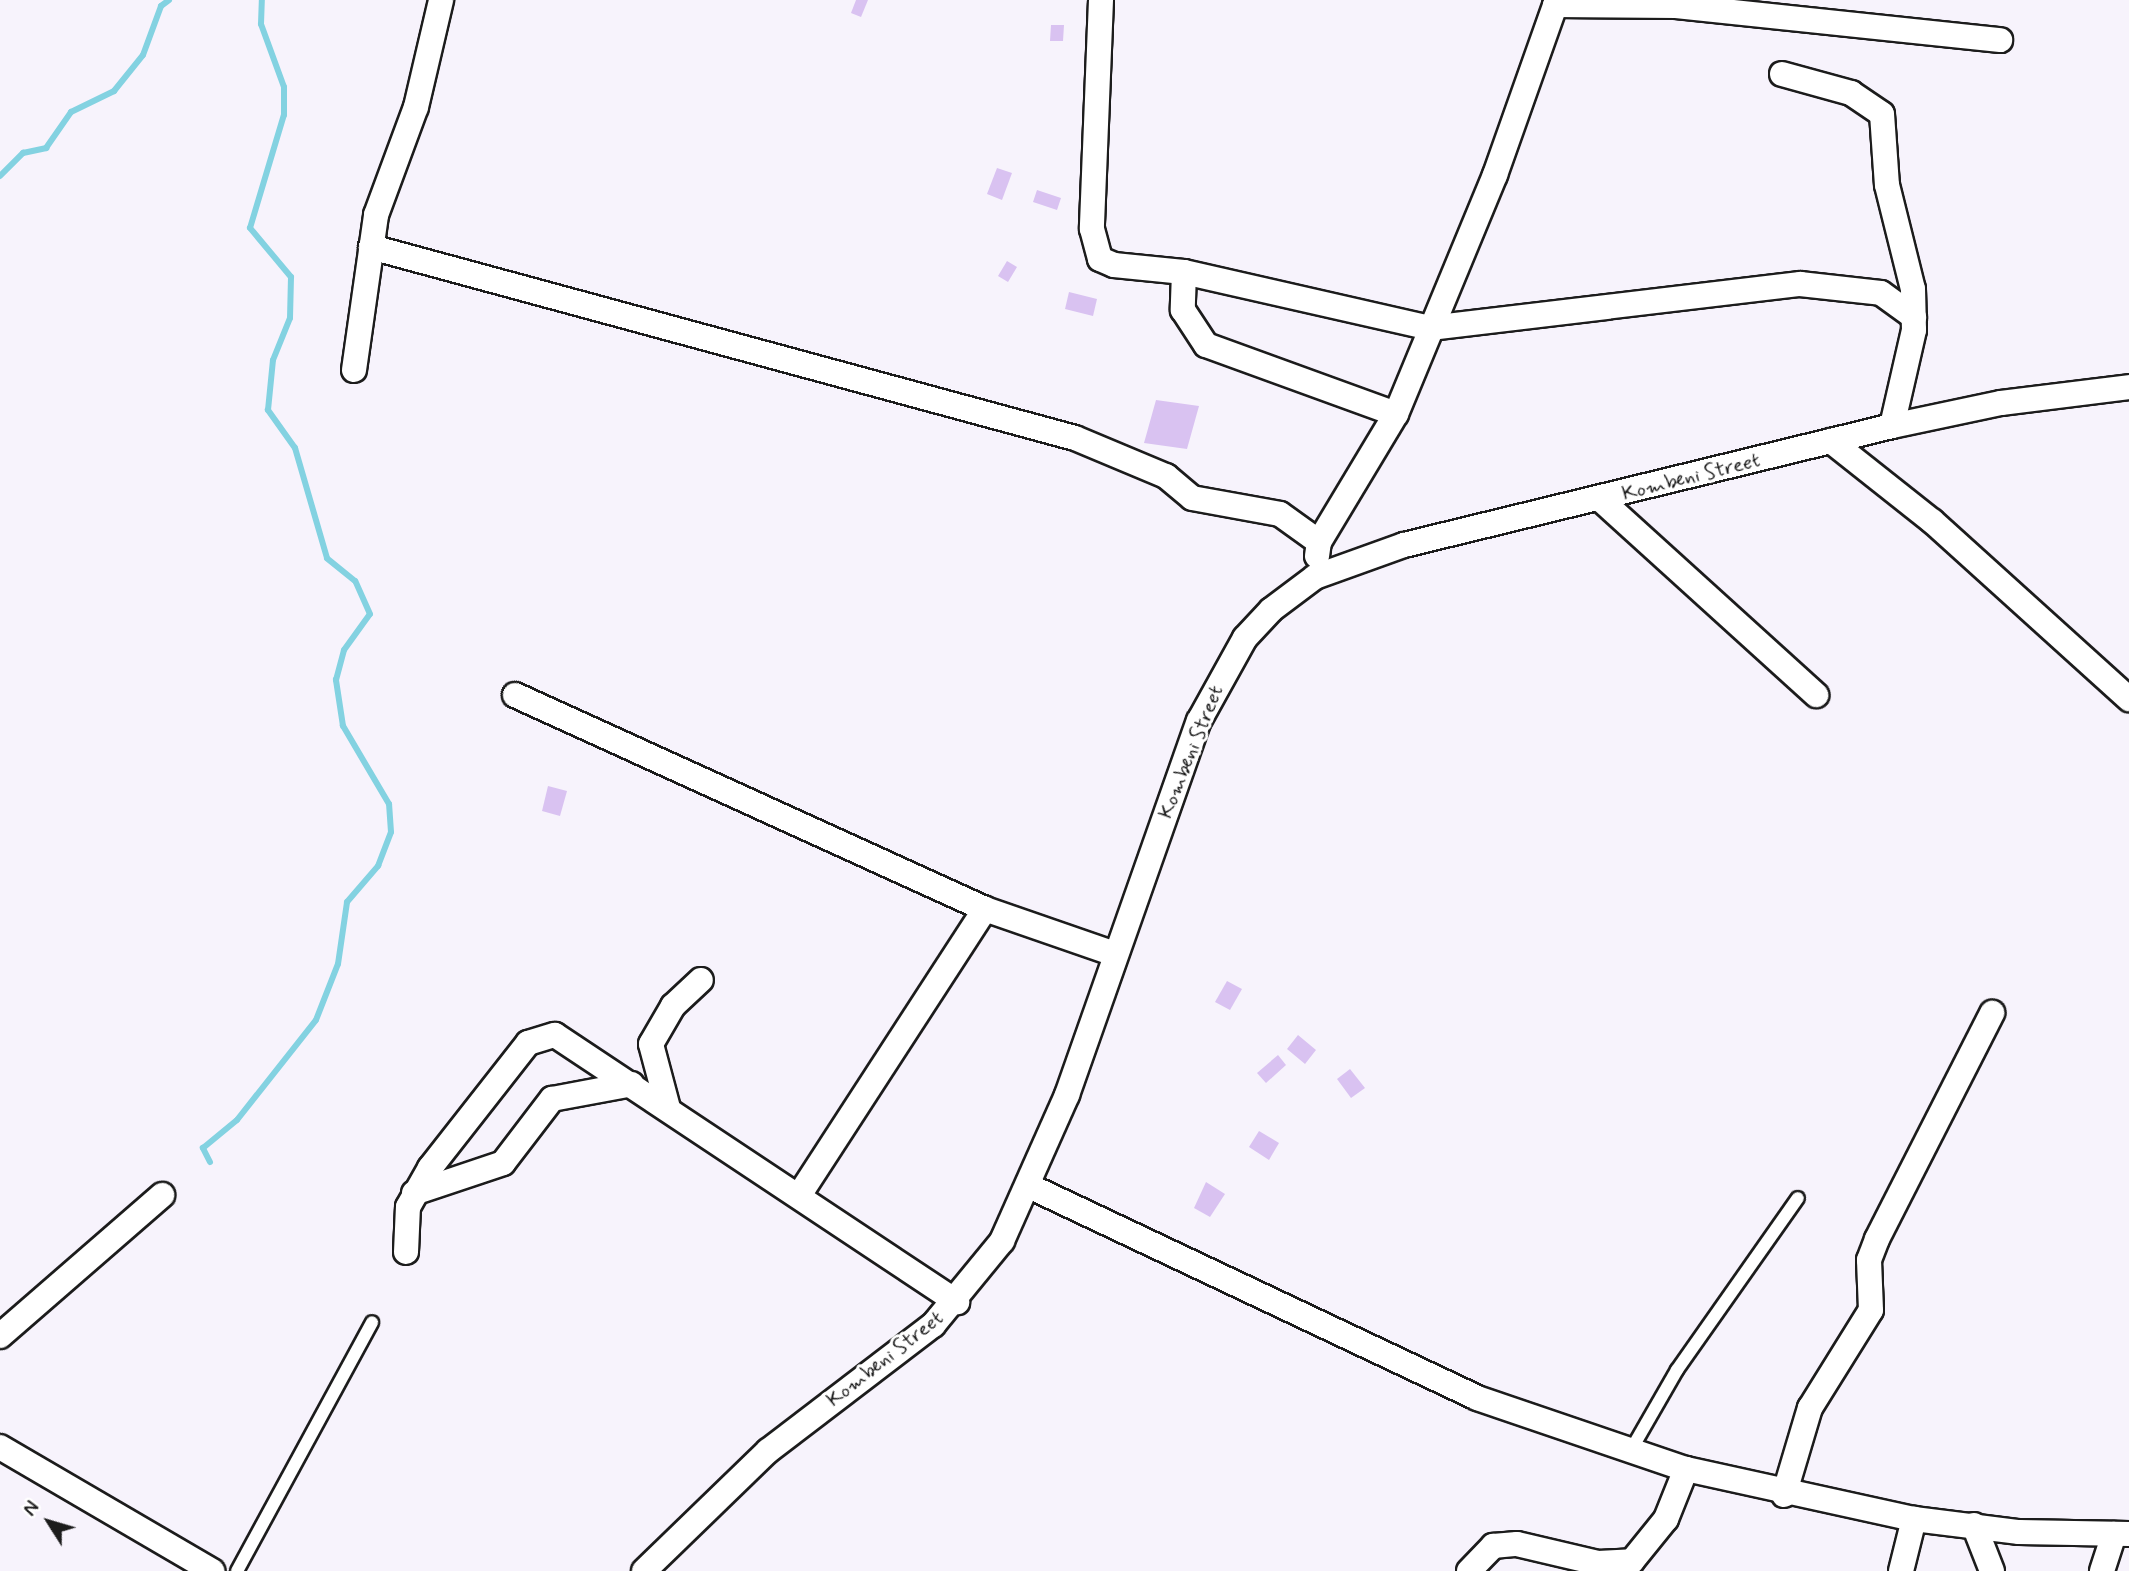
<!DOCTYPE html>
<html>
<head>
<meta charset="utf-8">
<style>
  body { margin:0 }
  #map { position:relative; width:2129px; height:1571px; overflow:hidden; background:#f7f3fc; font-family:Mynerve,sans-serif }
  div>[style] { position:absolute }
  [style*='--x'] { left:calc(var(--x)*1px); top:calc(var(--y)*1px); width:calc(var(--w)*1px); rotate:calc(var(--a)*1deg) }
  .stream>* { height:6px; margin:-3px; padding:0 3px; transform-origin:3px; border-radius:3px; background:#83d2e1 }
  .building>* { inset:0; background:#d9c2f1 }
  .roads { filter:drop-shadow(2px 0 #1c1c1c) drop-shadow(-2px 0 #1c1c1c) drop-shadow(0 2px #1c1c1c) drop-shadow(0 -2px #1c1c1c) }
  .service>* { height:12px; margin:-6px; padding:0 6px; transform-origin:6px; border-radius:6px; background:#fff }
  .minor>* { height:24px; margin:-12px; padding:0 12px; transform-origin:12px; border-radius:12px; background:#fff }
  span { translate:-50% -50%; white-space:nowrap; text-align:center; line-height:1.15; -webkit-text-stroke:6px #fff; paint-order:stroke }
  .street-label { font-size:21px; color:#1c1c1c }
  .north { position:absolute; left:14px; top:1487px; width:70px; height:70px; -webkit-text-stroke:5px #fff; paint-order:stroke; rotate:307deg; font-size:19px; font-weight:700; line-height:28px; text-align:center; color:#1c1c1c }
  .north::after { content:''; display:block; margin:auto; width:24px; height:32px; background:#1c1c1c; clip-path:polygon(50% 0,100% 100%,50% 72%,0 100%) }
</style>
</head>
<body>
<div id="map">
  <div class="stream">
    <div style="--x:0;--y:176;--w:33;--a:-45"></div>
    <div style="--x:23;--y:153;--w:24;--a:-12"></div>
    <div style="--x:46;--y:148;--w:44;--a:-55.2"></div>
    <div style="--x:71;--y:112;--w:48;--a:-26"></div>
    <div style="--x:114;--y:91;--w:46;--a:-51.1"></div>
    <div style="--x:143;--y:55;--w:52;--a:-69.8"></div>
    <div style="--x:161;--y:6;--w:10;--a:-37"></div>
    <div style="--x:210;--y:1162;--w:16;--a:-117"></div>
    <div style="--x:203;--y:1148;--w:44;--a:-39.5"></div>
    <div style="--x:237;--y:1120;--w:127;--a:-51.7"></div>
    <div style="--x:316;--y:1020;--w:60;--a:-68.6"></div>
    <div style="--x:338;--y:964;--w:63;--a:-81.7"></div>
    <div style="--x:347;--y:902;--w:48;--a:-49.3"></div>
    <div style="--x:378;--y:866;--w:36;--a:-69"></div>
    <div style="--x:391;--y:832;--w:28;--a:-94"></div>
    <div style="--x:389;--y:804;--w:91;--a:-120.5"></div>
    <div style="--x:343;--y:726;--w:47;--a:-98.7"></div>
    <div style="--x:336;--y:680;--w:31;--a:-75"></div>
    <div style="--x:344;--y:650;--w:44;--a:-54.2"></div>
    <div style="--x:370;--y:614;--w:36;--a:-114"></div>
    <div style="--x:355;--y:581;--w:36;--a:-141"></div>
    <div style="--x:327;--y:558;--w:115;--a:-106.2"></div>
    <div style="--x:295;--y:448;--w:47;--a:-125.4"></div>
    <div style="--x:268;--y:410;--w:50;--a:-84.3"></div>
    <div style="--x:273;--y:360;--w:45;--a:-68"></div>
    <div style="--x:290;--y:318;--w:41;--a:-88.6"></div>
    <div style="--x:291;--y:277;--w:64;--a:-129.9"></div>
    <div style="--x:250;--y:228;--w:118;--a:-73.3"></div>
    <div style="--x:284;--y:115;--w:28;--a:-90"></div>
    <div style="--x:284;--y:87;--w:67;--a:-110.1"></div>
    <div style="--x:261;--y:24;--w:24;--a:-88"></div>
  </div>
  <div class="building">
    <div style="clip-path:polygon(856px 0,868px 0,861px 17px,851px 13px)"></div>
    <div style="clip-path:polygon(1051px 25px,1064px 25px,1063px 41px,1050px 41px)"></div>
    <div style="clip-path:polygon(997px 168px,1012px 173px,1002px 200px,987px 194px)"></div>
    <div style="clip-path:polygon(1037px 190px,1061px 198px,1057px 210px,1033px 202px)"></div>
    <div style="clip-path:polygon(1007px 261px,1017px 267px,1008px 282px,998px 276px)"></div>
    <div style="clip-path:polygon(1069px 292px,1097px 299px,1093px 316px,1065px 309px)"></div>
    <div style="clip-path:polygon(1156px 400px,1199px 406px,1187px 449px,1144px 443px)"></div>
    <div style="clip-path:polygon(548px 786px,567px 791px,560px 816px,542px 811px)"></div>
    <div style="clip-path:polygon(1227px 981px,1242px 989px,1230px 1010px,1215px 1002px)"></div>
    <div style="clip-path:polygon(1298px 1035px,1316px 1050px,1305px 1064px,1287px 1049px)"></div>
    <div style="clip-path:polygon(1278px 1055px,1286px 1065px,1266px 1083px,1257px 1073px)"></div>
    <div style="clip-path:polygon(1350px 1069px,1365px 1088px,1351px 1098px,1337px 1079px)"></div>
    <div style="clip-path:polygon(1259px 1131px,1279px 1143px,1269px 1160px,1249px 1147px)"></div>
    <div style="clip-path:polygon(1206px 1182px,1225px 1194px,1210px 1217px,1194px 1208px)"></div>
  </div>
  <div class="roads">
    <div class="service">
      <div style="--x:1631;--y:1450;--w:92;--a:-60.1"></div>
      <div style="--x:1677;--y:1370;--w:210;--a:-54.9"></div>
      <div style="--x:237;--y:1571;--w:283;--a:-61.5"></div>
    </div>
    <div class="minor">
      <div style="--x:1101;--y:0;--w:229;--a:92.3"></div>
      <div style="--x:1092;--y:229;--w:31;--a:75"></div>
      <div style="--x:1100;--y:259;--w:15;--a:23"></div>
      <div style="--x:1114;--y:265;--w:70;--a:5.7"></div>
      <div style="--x:1184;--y:272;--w:252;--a:12.8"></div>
      <div style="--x:1430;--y:328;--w:373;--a:-6.8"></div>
      <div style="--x:1800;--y:284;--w:81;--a:6.3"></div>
      <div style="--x:1881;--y:293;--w:41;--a:36"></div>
      <div style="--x:1555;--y:5;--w:121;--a:0.5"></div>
      <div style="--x:1676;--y:6;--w:326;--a:6"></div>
      <div style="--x:1782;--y:74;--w:72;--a:15.4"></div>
      <div style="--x:1851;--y:93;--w:37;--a:34"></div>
      <div style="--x:1882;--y:114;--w:71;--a:86"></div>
      <div style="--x:1887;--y:185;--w:107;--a:76"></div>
      <div style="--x:1913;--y:289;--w:41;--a:88.6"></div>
      <div style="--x:1914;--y:330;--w:98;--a:102.9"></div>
      <div style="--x:371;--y:247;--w:729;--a:15.18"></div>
      <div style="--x:1075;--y:438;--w:99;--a:22.7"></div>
      <div style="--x:1166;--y:476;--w:34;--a:40"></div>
      <div style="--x:1192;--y:498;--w:89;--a:10.3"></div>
      <div style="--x:1280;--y:514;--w:48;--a:35.7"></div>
      <div style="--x:1184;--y:272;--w:38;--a:92"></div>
      <div style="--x:1183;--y:310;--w:42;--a:56.7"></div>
      <div style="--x:1206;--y:345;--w:202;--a:20"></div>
      <div style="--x:354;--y:370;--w:157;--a:-81.9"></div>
      <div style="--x:376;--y:215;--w:115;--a:-69.7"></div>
      <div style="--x:416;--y:107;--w:110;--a:-76.8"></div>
      <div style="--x:1831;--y:441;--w:129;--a:38.4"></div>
      <div style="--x:1932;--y:521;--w:266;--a:42.1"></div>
      <div style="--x:1600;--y:499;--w:292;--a:42.2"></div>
      <div style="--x:1317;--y:556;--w:14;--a:-82"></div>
      <div style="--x:1319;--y:542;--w:149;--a:-59"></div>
      <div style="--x:1396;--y:414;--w:259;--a:-67.5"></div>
      <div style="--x:1495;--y:175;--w:186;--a:-70.5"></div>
      <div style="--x:515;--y:695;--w:516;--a:24.48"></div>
      <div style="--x:985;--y:909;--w:138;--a:19.1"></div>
      <div style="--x:668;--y:1108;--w:66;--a:-104.9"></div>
      <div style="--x:651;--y:1044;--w:44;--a:-59.9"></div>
      <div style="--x:673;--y:1006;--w:38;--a:-43"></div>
      <div style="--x:1029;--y:1186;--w:496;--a:25.3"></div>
      <div style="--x:1477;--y:1398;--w:221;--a:18.8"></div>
      <div style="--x:1686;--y:1469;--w:233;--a:12.4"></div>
      <div style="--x:1914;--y:1519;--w:106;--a:7.1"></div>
      <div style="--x:2019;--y:1532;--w:110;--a:1"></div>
      <div style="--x:414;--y:1193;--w:94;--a:-18.6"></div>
      <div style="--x:503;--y:1163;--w:81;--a:-52.6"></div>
      <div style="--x:552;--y:1099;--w:81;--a:-10.6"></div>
      <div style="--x:800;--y:1194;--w:340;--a:-57"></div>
      <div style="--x:406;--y:1252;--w:45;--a:-87.5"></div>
      <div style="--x:408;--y:1207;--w:45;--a:-60.6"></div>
      <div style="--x:430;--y:1168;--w:159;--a:-51.9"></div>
      <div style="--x:528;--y:1043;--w:28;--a:-17"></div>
      <div style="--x:555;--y:1035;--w:483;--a:33.6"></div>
      <div style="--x:0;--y:1336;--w:215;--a:-41"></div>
      <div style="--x:0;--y:1447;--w:246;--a:30.3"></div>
      <div style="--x:1784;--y:1495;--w:91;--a:-73.4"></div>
      <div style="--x:1810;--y:1408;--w:115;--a:-58.1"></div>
      <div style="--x:1871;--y:1310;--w:50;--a:-92.3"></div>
      <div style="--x:1869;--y:1260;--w:22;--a:-69"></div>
      <div style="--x:1877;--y:1239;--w:254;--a:-63"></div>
      <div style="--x:1974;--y:1525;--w:49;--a:68.6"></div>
      <div style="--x:644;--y:1571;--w:173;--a:-44.1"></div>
      <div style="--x:768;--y:1451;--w:208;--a:-37.4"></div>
      <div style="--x:933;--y:1325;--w:109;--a:-50.6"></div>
      <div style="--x:1002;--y:1241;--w:160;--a:-66"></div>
      <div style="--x:1067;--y:1095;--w:397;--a:-70.6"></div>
      <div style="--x:1199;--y:721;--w:95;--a:-61"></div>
      <div style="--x:1245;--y:638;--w:38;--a:-47"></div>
      <div style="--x:1271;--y:610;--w:55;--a:-36.9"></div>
      <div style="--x:1315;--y:577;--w:95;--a:-19.8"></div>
      <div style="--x:1404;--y:545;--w:502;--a:-13.7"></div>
      <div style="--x:1892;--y:426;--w:111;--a:-11.9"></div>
      <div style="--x:2001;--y:403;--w:129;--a:-7.1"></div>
      <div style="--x:1469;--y:1571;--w:35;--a:-46"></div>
      <div style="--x:1493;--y:1546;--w:24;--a:-5"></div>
      <div style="--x:1517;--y:1544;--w:83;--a:13.2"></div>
      <div style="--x:1598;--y:1563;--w:34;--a:-3"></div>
      <div style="--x:1632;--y:1561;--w:54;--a:-51"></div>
      <div style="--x:1666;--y:1519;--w:54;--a:-68.2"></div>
      <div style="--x:1901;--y:1571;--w:54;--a:-76"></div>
      <div style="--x:2102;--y:1571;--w:39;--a:-72"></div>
    </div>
  </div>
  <div class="street-label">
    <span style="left:1691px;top:477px;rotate:-14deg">Kombeni Street</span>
    <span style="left:1191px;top:752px;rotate:-68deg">Kombeni Street</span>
    <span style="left:885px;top:1359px;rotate:-38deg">Kombeni Street</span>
  </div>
  <div class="north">N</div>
</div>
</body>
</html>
